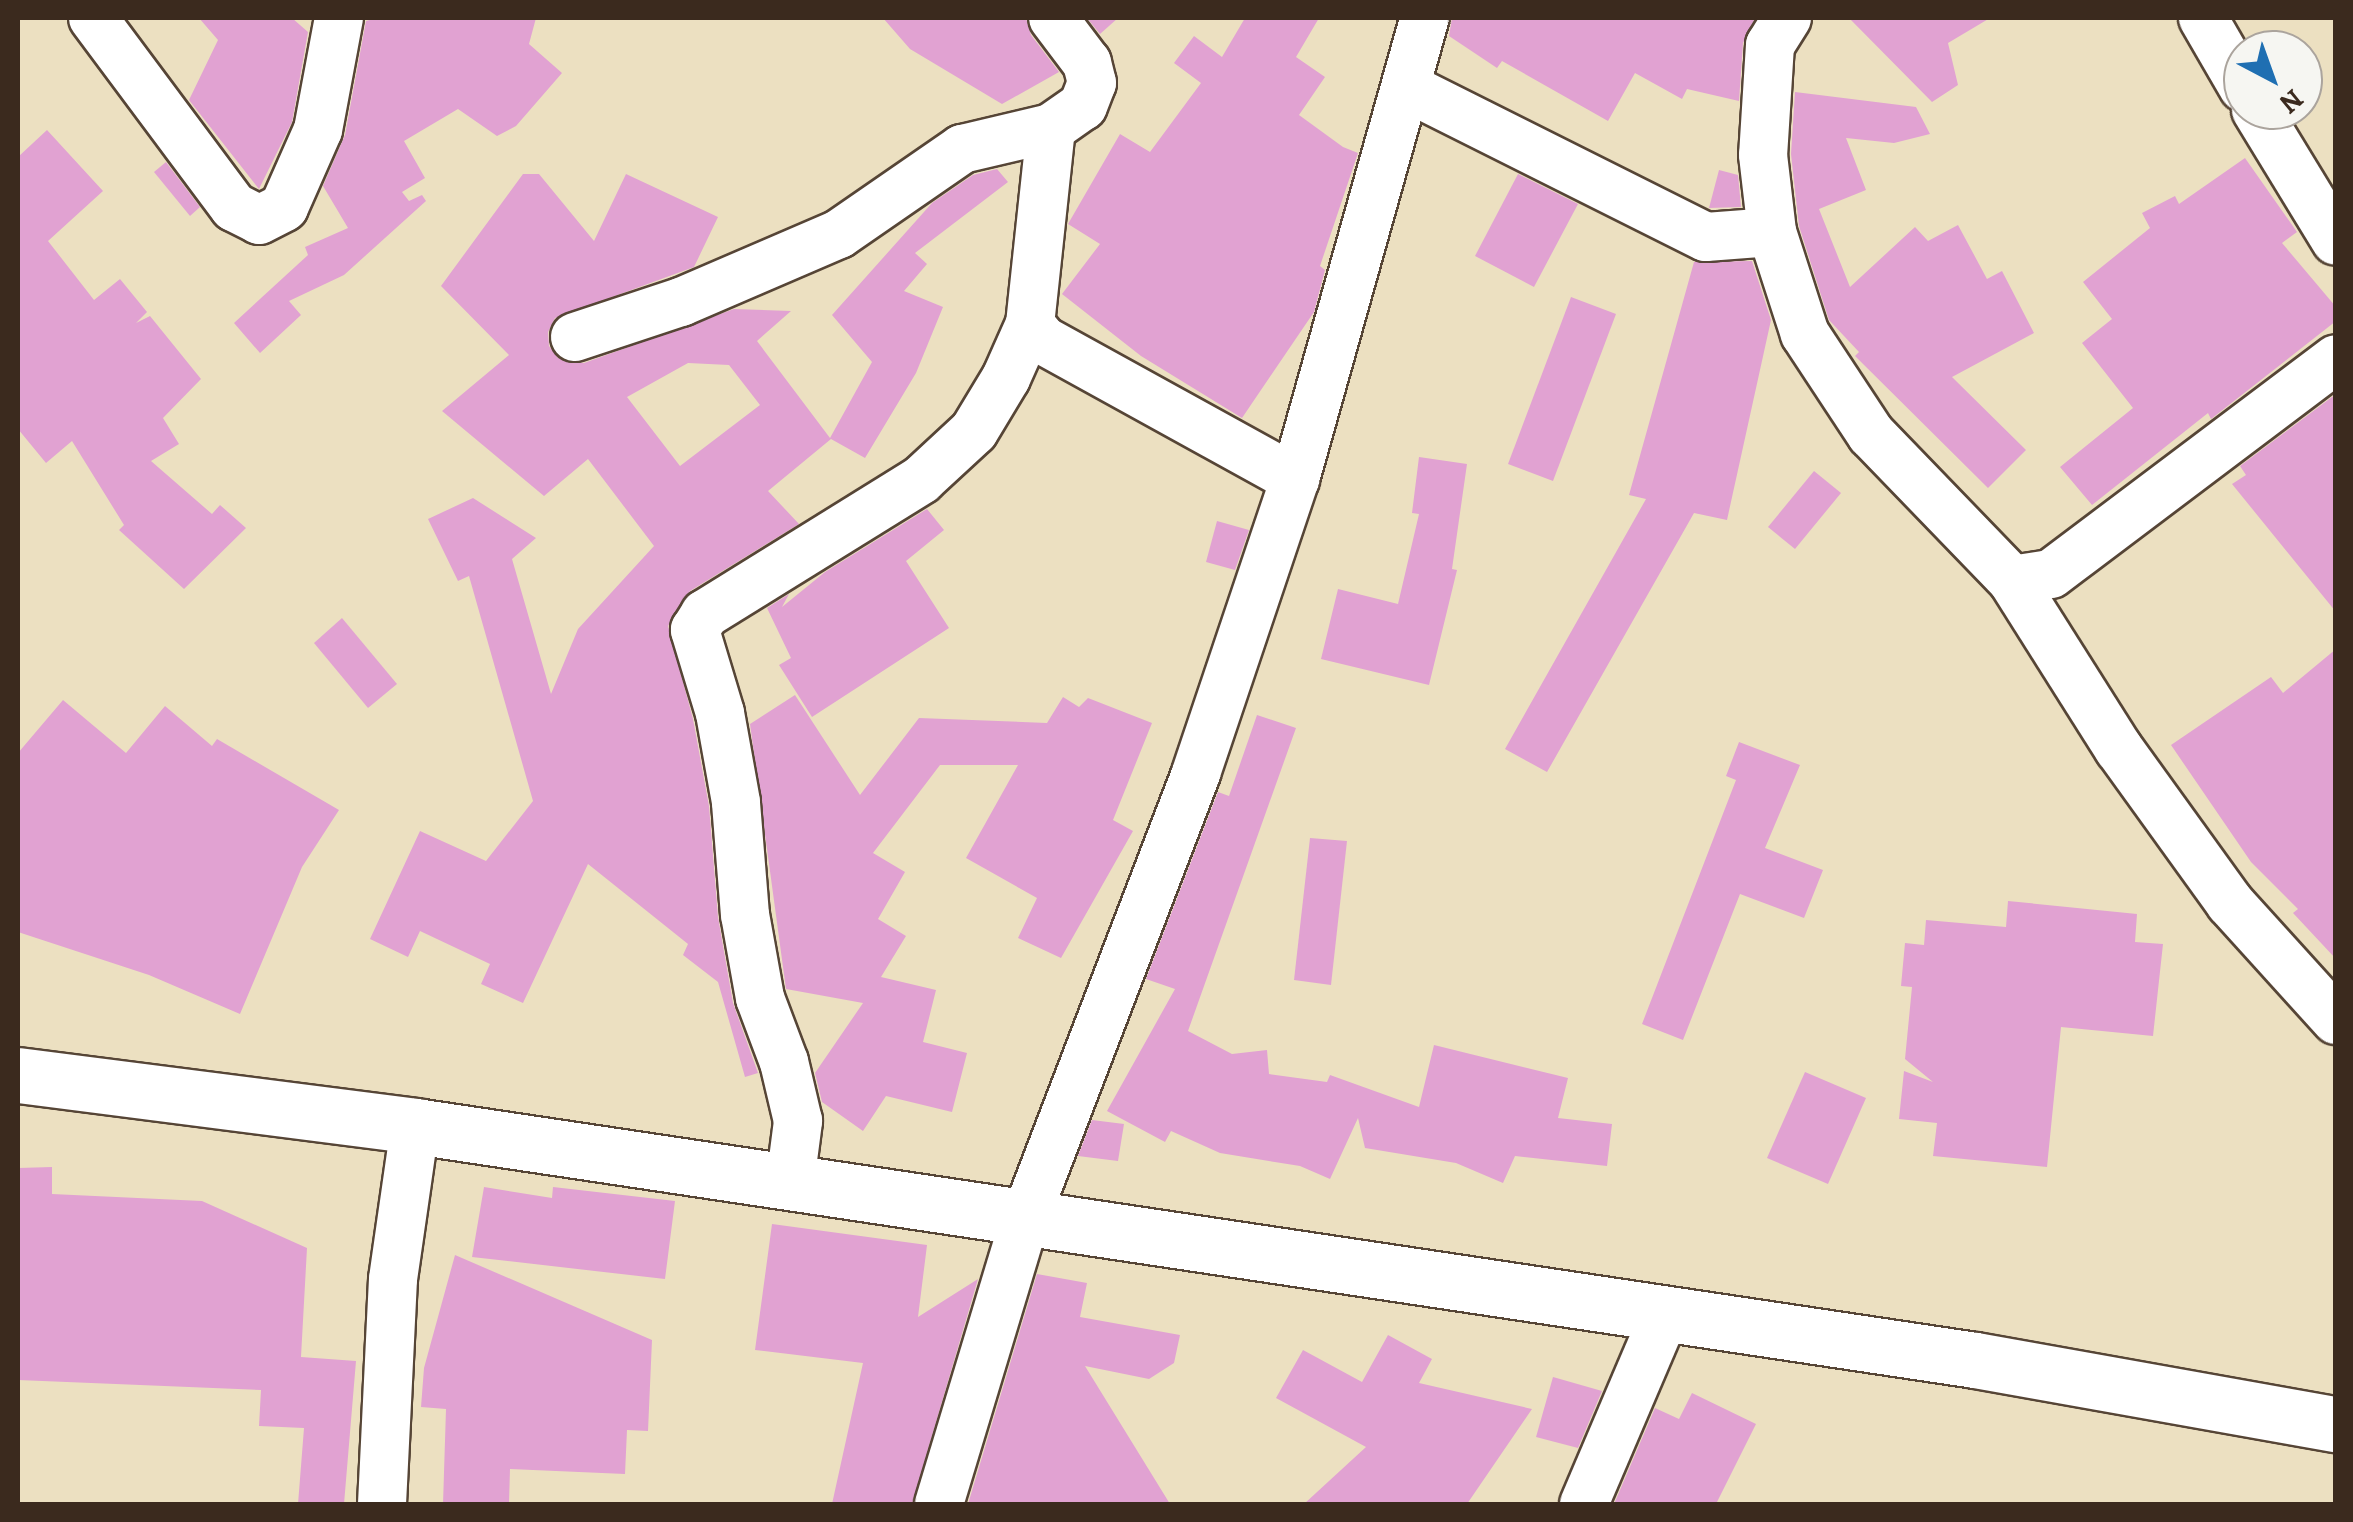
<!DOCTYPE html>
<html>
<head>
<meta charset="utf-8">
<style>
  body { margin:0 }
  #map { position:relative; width:2353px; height:1522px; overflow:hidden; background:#ece0c1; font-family:Alegreya,serif }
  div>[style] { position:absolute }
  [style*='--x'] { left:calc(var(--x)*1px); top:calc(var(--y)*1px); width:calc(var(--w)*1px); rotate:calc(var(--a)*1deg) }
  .building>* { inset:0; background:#e1a2d2 }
  .roads { filter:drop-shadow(2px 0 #564536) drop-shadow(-2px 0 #564536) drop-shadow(0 2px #564536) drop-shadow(0 -2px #564536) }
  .street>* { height:48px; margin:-24px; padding:0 24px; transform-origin:24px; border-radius:24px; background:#fff }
  .secondary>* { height:55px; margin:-27.5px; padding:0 27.5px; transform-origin:27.5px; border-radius:27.5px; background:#fff }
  span { translate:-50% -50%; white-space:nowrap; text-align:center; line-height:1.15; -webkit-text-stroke:9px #f6f6f2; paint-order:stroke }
  .frame { position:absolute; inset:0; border:20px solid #3b2a1e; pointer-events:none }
  .north { position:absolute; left:2223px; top:30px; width:100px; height:100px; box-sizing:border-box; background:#f6f6f2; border:2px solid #aba49d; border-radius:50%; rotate:139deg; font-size:28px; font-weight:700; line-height:40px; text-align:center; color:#3b2a1e }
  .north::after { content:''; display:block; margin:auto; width:35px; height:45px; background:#1f6fb2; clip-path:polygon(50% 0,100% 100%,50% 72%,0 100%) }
</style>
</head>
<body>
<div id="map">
  <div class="building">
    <div style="clip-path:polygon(199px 18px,292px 18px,308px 32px,292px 122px,259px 189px,189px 100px,218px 40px)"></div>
    <div style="clip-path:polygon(377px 18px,536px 18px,529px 44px,562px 73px,516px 126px,497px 136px,458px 109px,404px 141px,425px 178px,402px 192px,409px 201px,422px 195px,426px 201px,344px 275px,289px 301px,301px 315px,260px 353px,234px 323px,308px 255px,305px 247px,348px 228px,323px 186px,345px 135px,366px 21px)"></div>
    <div style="clip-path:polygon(883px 18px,1026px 18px,1031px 35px,1059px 72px,1002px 104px,910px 49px)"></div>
    <div style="clip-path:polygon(1087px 18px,1118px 18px,1100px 34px)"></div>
    <div style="clip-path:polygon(1245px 18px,1319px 18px,1296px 57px,1325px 77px,1299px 115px,1343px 147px,1358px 153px,1320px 266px,1325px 270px,1314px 312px,1242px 418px,1141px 356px,1062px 294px,1100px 244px,1068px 224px,1120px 134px,1150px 152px,1201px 83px,1174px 63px,1194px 36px,1222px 57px)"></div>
    <div style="clip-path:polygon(1452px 18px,1755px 18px,1743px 43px,1739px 101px,1687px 89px,1682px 99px,1635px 73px,1608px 121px,1502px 61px,1497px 68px,1449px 36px)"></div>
    <div style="clip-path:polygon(1849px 18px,1990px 18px,1948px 43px,1958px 85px,1932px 102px)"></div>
    <div style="clip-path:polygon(1795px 92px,1916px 107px,1930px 134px,1894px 143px,1846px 138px,1866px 190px,1819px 209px,1850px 287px,1915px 227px,1928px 241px,1958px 225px,1987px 279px,2002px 271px,2034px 333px,1952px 377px,2026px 450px,1988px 488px,1855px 356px,1859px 352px,1829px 320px,1799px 226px,1791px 154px)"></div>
    <div style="clip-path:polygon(47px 130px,103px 191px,48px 241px,94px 300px,120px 279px,147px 312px,136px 323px,150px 316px,201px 379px,163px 418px,179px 444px,151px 461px,212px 514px,220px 505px,246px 528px,184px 589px,119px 530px,124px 525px,72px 441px,46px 463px,18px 429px,18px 157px)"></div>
    <div style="clip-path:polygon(2245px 158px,2297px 232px,2282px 243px,2336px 307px,2336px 321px,2211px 419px,2208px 413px,2092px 505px,2060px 467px,2133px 408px,2082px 343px,2112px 319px,2083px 282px,2150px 228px,2142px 213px,2175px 196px,2179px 204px)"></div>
    <div style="clip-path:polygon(166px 162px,200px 207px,190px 216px,154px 172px)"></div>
    <div style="clip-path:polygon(evenodd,997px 169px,1008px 182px,915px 253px,927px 264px,904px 291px,943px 307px,916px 373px,865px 458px,831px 439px,768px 491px,799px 524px,690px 591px,668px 626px,693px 719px,709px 806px,718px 917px,733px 1003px,758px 1073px,745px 1077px,718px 982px,683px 955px,688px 944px,588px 864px,523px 1003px,481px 984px,490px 964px,420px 931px,408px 957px,370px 939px,420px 831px,486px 861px,533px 801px,469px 576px,458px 581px,428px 519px,473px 498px,536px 538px,512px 559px,551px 694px,578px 629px,654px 546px,588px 459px,544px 496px,442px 411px,509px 355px,441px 286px,523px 174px,539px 174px,594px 241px,626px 174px,718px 217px,694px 267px,555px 318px,548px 332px,549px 346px,558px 358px,584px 363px,734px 309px,791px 311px,757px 341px,830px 438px,872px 362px,832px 315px,932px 203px,973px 175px,997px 169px,688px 363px,729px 365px,760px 405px,680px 466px,627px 397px,688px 363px)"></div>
    <div style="clip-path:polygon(1719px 170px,1738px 175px,1741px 207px,1709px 208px)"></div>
    <div style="clip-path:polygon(1518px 174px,1578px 204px,1534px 287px,1475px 256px)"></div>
    <div style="clip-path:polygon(1752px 261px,1771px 320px,1727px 520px,1694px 513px,1547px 772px,1505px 749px,1646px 499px,1629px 495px,1694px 262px)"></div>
    <div style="clip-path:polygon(1571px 297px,1616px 314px,1553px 481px,1508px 464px)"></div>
    <div style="clip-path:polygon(2336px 394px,2336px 612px,2232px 484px,2246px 475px,2240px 466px)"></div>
    <div style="clip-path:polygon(1419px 457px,1467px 464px,1452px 569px,1457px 570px,1429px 685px,1321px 659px,1338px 589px,1398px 604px,1419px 514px,1412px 513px)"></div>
    <div style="clip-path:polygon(1814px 471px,1841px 493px,1795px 549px,1768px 527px)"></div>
    <div style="clip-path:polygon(927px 509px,944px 530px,906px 561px,949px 628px,812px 717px,779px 665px,791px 658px,767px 608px,789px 594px,782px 607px,825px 572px)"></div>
    <div style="clip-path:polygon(1217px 521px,1249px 530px,1235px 570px,1206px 562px)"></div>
    <div style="clip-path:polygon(342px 618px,397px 684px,368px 708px,314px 643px)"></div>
    <div style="clip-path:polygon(2336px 649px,2336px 959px,2293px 913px,2298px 909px,2251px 862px,2171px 745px,2271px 677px,2283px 693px)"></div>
    <div style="clip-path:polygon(795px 695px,860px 795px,919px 718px,1047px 723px,1063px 697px,1079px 707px,1088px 698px,1152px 723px,1113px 820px,1133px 831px,1061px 958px,1018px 938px,1037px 898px,966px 858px,1018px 765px,940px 765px,873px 853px,905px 872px,878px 919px,906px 936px,881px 977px,936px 990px,923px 1042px,967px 1053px,952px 1112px,886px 1096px,863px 1131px,822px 1102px,815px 1073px,863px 1003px,786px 989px,750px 724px)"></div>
    <div style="clip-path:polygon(63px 700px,126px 753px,165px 706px,212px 746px,217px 739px,339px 810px,302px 867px,240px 1014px,149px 975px,18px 932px,18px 753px)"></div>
    <div style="clip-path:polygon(1257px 715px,1296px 728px,1188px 1031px,1232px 1054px,1267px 1050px,1269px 1074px,1327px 1082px,1330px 1075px,1419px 1107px,1434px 1045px,1568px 1078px,1558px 1118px,1612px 1124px,1607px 1166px,1515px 1156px,1503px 1183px,1456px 1163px,1365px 1148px,1358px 1118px,1330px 1179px,1300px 1166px,1220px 1153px,1171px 1131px,1165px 1142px,1107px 1111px,1175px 989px,1146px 979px,1218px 792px,1229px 796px)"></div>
    <div style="clip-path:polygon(1739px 742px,1800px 765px,1765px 848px,1823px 870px,1804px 918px,1740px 894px,1683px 1040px,1642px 1024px,1736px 780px,1726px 776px)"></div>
    <div style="clip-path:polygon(1310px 838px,1347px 841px,1331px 985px,1294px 980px)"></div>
    <div style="clip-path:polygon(2008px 901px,2137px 914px,2135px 942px,2163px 944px,2153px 1036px,2061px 1027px,2047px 1167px,1933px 1156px,1937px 1123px,1899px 1119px,1904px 1071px,1933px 1082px,1905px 1059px,1912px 987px,1901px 986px,1905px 943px,1924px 945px,1926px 920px,2006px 927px)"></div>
    <div style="clip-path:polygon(1805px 1072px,1866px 1098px,1828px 1184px,1767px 1158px)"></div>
    <div style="clip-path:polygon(1092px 1120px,1124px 1124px,1118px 1161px,1078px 1156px)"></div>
    <div style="clip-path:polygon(52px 1167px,52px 1194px,202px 1201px,307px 1248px,301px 1357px,356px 1361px,344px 1504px,298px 1504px,304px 1428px,259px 1426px,261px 1390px,18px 1380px,18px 1168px)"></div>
    <div style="clip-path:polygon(484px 1187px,552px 1198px,553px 1187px,675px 1201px,665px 1279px,472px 1257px)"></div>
    <div style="clip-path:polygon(772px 1224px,927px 1245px,918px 1317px,978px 1279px,912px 1504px,832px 1504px,863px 1363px,755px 1350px)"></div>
    <div style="clip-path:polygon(455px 1255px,652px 1340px,648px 1431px,627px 1430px,625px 1474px,510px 1469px,509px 1504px,443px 1504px,446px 1409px,421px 1407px,424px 1368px)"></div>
    <div style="clip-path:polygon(1037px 1274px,1087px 1283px,1080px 1317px,1180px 1335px,1174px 1363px,1149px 1379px,1085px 1366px,1170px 1504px,968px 1504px)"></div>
    <div style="clip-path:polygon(1388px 1335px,1432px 1359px,1419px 1383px,1532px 1409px,1467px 1504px,1304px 1504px,1366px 1447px,1276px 1398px,1303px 1350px,1362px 1382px)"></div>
    <div style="clip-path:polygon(1553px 1377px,1602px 1391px,1578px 1448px,1536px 1437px)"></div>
    <div style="clip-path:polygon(1692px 1393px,1756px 1424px,1716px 1504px,1614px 1504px,1655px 1408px,1679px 1419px)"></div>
  </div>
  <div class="roads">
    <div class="street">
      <div style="--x:93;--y:18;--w:236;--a:53.3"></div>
      <div style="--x:234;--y:207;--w:28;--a:27"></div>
      <div style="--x:259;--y:220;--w:28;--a:-27"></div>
      <div style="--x:284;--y:207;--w:84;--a:-66.2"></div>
      <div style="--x:318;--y:130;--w:114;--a:-79.4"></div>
      <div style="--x:1787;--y:18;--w:32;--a:122"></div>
      <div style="--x:1770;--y:45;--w:110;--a:93.6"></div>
      <div style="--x:1763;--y:155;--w:78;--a:83.3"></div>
      <div style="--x:1772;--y:232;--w:107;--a:72.1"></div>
      <div style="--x:1805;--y:334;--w:120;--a:56.6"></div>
      <div style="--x:1871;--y:434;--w:203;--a:46"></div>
      <div style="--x:2012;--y:580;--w:39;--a:-9"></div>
      <div style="--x:2051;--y:574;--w:357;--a:-37"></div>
      <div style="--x:2203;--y:18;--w:80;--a:59.9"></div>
      <div style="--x:1406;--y:87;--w:335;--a:26.6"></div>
      <div style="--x:1706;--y:237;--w:66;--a:-4.3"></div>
      <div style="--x:2256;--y:110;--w:153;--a:58.6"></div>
      <div style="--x:1051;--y:128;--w:197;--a:96.1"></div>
      <div style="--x:1030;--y:324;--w:21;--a:51"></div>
      <div style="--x:1043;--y:340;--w:288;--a:28.9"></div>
      <div style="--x:575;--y:337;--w:112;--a:-18.3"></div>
      <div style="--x:681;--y:302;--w:172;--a:-23.3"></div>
      <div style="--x:839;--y:234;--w:150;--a:-34.6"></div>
      <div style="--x:962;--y:149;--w:91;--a:-13.3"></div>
      <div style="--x:1051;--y:128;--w:39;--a:-35"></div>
      <div style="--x:1083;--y:106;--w:25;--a:-69"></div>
      <div style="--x:1092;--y:83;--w:21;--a:-104"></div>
      <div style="--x:1087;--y:63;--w:56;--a:-127.1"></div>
      <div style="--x:2012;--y:580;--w:200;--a:57.7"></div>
      <div style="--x:2119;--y:749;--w:190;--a:54.2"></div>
      <div style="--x:2230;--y:903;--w:158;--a:47.8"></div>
      <div style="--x:790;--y:1183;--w:63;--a:-82.6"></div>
      <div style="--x:798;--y:1121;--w:61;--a:-103.3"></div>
      <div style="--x:784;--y:1062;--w:68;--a:-110.6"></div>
      <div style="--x:760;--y:998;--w:84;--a:-100.2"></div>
      <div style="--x:745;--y:915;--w:113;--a:-94.6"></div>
      <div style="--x:736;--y:802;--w:90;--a:-100.2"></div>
      <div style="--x:720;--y:713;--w:87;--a:-106.8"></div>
      <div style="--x:695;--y:630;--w:19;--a:-58"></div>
      <div style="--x:705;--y:614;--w:254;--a:-31.8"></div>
      <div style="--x:921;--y:480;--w:72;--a:-42.8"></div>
      <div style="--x:974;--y:431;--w:62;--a:-58.9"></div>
      <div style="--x:1006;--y:378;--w:59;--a:-66"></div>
      <div style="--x:382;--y:1504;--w:225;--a:-87.2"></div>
      <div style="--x:393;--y:1279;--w:155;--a:-81.8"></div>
      <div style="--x:939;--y:1504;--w:298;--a:-73.2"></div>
      <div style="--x:1025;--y:1219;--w:478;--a:-69"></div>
      <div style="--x:1196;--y:773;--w:310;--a:-71.4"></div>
      <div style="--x:1295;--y:479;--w:479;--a:-74.3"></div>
      <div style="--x:1584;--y:1504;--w:207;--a:-66.9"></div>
    </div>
    <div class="secondary">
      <div style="--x:18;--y:1075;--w:400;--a:7.3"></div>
      <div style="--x:415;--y:1126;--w:1577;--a:8.53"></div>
      <div style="--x:1975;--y:1360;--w:367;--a:10.1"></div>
    </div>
  </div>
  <div class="frame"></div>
  <div class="north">N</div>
</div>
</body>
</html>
